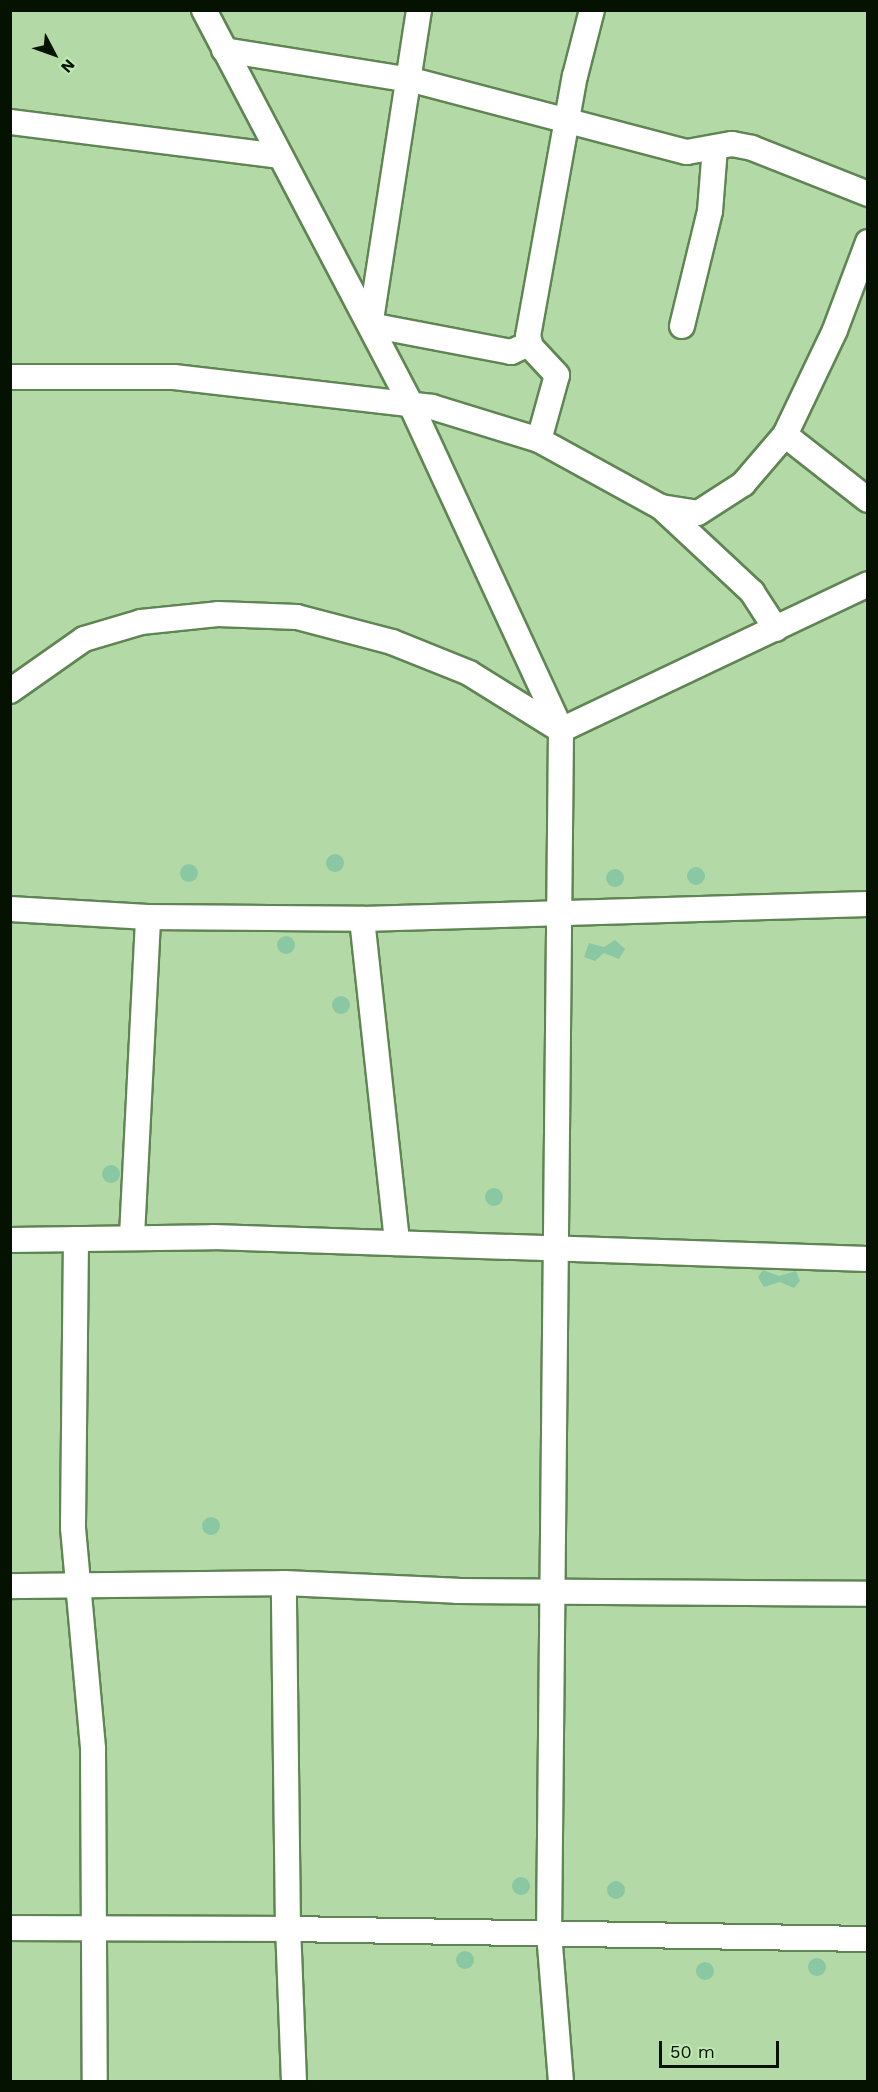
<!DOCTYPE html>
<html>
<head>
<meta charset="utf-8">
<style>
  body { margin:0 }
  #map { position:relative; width:878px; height:2092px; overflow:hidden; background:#b3daa6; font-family:"Work Sans",sans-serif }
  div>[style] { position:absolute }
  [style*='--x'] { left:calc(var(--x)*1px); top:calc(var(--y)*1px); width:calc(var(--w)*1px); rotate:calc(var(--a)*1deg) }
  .building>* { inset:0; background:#89c8a3 }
  .round { border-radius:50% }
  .roads { filter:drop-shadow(2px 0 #608554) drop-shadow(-2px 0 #608554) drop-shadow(0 2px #608554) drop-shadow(0 -2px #608554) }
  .minor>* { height:24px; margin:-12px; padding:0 12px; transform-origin:12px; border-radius:12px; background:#fff }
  span { translate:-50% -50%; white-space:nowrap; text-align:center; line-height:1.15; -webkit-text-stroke:6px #bfe8b2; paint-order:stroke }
  .frame { position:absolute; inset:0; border:12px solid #051202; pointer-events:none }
  .north { position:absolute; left:24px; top:24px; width:60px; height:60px; -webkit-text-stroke:4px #bfe8b2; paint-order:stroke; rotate:131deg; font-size:16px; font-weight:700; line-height:24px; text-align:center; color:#051202 }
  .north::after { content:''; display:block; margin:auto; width:21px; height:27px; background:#051202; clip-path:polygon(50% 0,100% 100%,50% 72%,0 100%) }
  .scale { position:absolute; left:659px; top:2041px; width:120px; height:27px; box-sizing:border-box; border:3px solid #051202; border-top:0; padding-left:8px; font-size:18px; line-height:21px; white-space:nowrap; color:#051202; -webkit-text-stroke:4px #bfe8b2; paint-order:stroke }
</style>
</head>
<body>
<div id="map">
  <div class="building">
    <div class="round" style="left:326px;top:854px;width:18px;height:18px"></div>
    <div class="round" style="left:180px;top:864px;width:18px;height:18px"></div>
    <div class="round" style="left:687px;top:867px;width:18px;height:18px"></div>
    <div class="round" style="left:606px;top:869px;width:18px;height:18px"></div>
    <div class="round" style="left:277px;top:936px;width:18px;height:18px"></div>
    <div style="clip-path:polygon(615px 940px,625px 949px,619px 959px,604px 953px,595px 961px,584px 957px,589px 943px,604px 947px)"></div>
    <div class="round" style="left:332px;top:996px;width:18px;height:18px"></div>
    <div class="round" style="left:102px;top:1165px;width:18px;height:18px"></div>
    <div class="round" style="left:485px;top:1188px;width:18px;height:18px"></div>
    <div style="clip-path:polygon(763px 1270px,779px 1276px,796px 1271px,800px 1281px,794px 1288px,780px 1282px,764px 1287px,758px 1277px)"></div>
    <div class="round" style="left:202px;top:1517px;width:18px;height:18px"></div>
    <div class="round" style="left:512px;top:1877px;width:18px;height:18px"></div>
    <div class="round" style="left:607px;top:1881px;width:18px;height:18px"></div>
    <div class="round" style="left:456px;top:1951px;width:18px;height:18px"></div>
    <div class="round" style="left:808px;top:1958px;width:18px;height:18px"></div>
    <div class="round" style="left:696px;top:1962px;width:18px;height:18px"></div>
  </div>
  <div class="roads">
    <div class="minor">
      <div style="--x:204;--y:10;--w:446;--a:62.3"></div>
      <div style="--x:411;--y:405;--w:358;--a:65.2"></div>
      <div style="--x:561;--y:730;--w:1203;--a:90.57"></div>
      <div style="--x:549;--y:1933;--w:149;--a:85.4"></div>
      <div style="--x:419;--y:10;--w:319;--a:98.8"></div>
      <div style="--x:370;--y:325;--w:144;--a:10.8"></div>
      <div style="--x:511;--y:352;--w:20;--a:-24"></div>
      <div style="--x:224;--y:50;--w:190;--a:9.1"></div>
      <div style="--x:412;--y:80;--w:284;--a:14.7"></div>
      <div style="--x:687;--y:152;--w:46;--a:-10.1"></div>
      <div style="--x:732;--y:144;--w:20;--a:11"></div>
      <div style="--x:752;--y:148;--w:125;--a:21.6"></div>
      <div style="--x:10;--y:122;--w:271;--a:7.2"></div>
      <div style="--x:682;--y:326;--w:118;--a:-76.3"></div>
      <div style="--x:710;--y:211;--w:64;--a:-85.5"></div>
      <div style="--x:10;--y:377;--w:164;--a:0"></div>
      <div style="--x:174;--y:377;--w:260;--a:6.6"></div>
      <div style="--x:432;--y:407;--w:112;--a:17.1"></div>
      <div style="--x:539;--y:440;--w:139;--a:28.8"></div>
      <div style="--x:661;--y:507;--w:37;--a:9"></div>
      <div style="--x:698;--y:513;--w:54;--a:-32.8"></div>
      <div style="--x:743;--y:484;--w:65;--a:-49.4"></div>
      <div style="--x:785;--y:435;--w:116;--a:-64.5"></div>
      <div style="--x:835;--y:330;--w:94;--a:-69.4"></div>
      <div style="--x:785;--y:435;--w:105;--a:38.1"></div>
      <div style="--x:539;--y:440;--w:67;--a:-74.5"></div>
      <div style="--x:557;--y:375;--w:38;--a:-133"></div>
      <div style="--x:531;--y:347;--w:11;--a:-105"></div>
      <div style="--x:528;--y:336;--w:264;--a:-79.8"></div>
      <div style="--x:575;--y:76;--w:68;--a:-75.6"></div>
      <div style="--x:661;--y:507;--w:125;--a:43"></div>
      <div style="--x:752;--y:592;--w:44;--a:57"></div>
      <div style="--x:10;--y:691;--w:90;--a:-35.1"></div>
      <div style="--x:84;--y:639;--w:59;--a:-16.6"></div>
      <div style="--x:141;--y:622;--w:77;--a:-5.9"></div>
      <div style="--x:218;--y:614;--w:79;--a:2.2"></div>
      <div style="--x:297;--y:617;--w:98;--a:14.7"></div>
      <div style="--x:392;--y:642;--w:83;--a:21.9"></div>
      <div style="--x:469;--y:673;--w:106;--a:31.9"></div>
      <div style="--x:561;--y:730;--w:340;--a:-25.4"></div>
      <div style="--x:10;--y:909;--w:138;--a:3.3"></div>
      <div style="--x:148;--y:917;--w:214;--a:0.5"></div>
      <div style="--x:362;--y:919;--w:506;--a:-1.7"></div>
      <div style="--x:362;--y:919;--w:326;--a:83.8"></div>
      <div style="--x:132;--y:1236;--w:319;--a:-87.1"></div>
      <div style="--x:76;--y:1239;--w:289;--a:90.6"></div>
      <div style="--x:73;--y:1528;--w:222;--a:84.8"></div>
      <div style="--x:93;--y:1749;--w:333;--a:89.7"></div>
      <div style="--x:10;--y:1240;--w:203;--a:-0.8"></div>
      <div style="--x:213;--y:1237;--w:655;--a:1.92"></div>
      <div style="--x:10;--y:1586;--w:274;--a:-0.6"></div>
      <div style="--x:10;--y:1928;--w:278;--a:0.2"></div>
      <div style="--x:288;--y:1929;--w:346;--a:-90.7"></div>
      <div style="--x:284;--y:1583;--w:173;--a:2.6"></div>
      <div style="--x:457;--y:1591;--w:411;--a:0.4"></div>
      <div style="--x:294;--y:2082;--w:153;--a:-92.2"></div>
      <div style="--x:288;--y:1929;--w:580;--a:0.99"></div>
    </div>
  </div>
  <div class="frame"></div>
  <div class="north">N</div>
  <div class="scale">50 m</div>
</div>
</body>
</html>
